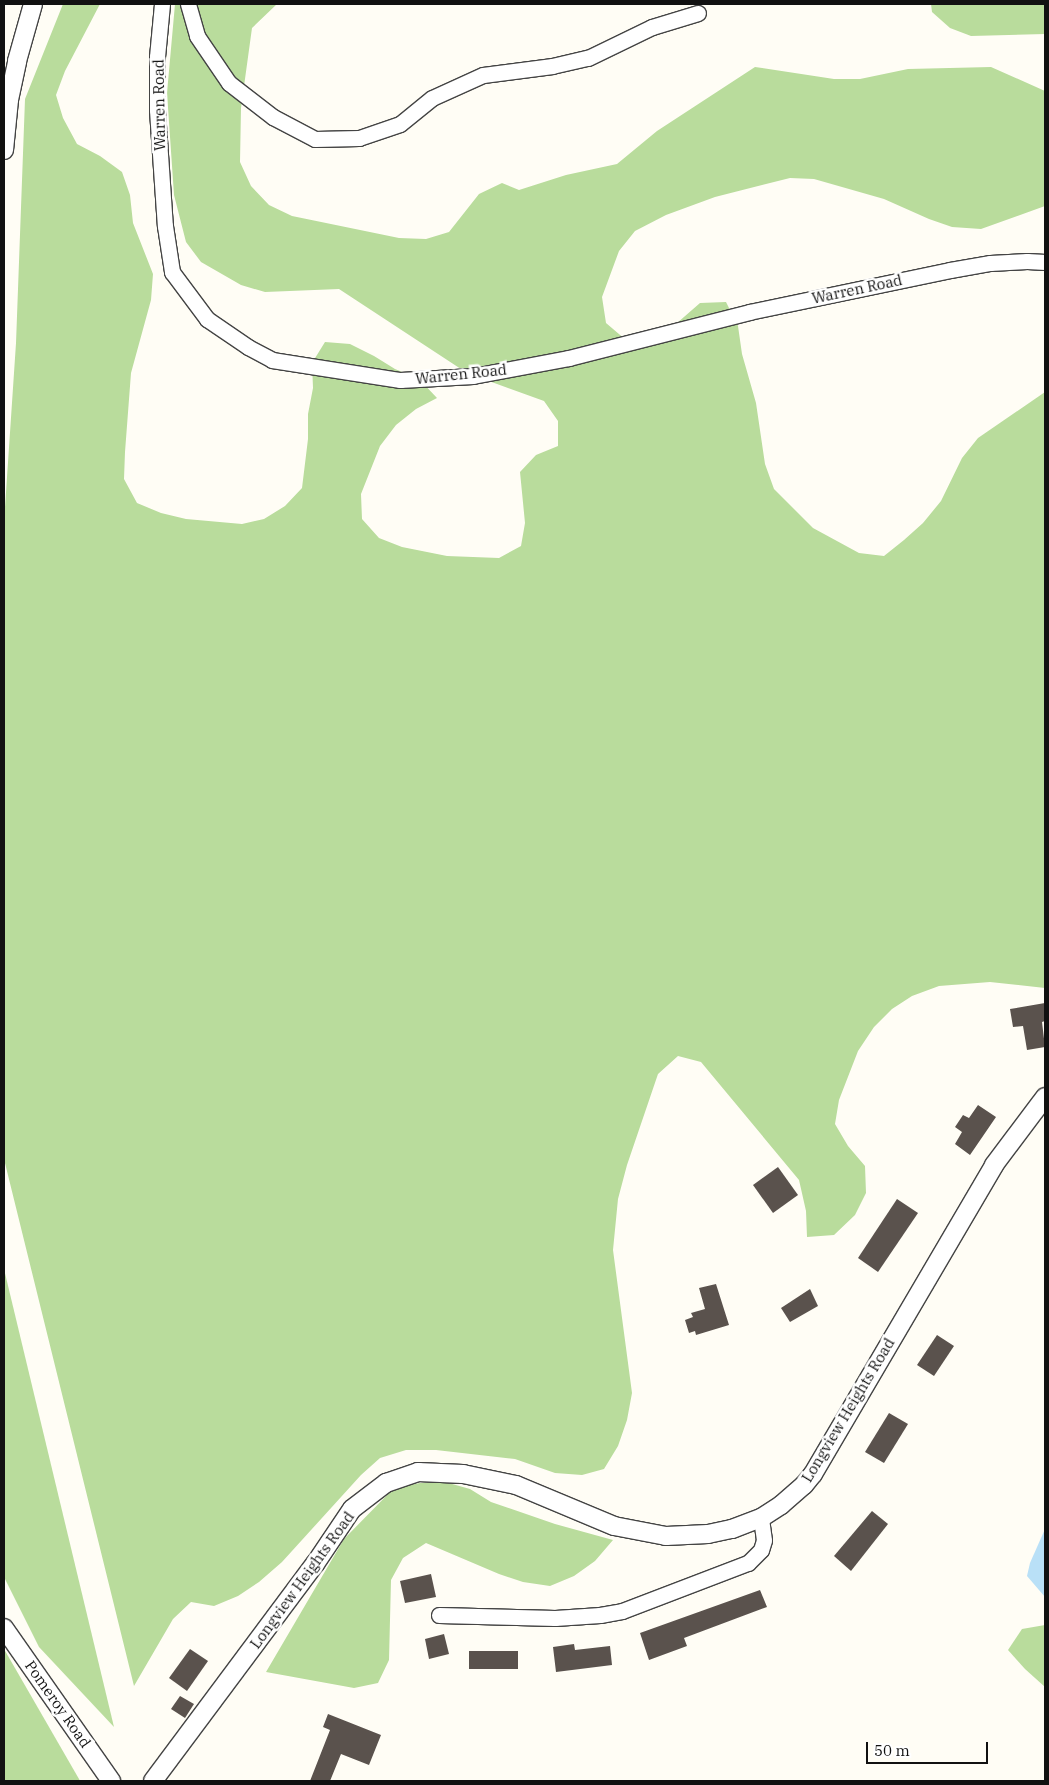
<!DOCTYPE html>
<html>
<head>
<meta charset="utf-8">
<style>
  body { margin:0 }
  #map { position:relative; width:1049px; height:1785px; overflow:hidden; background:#fffdf5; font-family:"IBM Plex Serif",serif }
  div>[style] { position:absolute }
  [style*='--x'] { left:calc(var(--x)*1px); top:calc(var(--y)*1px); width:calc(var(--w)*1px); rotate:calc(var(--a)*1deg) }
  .forest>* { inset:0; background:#b9dc9c }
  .water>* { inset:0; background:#b9e0f7 }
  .building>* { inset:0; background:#5a524d }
  .roads { filter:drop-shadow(1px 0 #444) drop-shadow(-1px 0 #444) drop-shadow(0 1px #444) drop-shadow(0 -1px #444) }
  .minor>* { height:15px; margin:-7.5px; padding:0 7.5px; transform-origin:7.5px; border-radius:7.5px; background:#fff }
  .tertiary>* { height:18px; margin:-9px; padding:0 9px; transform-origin:9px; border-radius:9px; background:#fff }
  span { translate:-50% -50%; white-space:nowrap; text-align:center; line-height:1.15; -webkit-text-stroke:5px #fff; paint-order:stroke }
  .street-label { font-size:15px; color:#111 }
  .frame { position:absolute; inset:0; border:5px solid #111; pointer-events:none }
  .scale { position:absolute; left:866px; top:1742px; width:122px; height:22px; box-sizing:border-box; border:2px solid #111; border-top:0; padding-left:6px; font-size:15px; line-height:18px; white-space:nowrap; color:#111; -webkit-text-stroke:4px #fff; paint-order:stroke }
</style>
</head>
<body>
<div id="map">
  <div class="forest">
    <div style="clip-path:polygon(63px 4px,100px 4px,65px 71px,56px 95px,63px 118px,77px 144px,100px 156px,122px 172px,130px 195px,133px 223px,153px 274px,151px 300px,131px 373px,125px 452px,124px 479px,137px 503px,161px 513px,186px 519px,242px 524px,264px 519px,285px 506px,302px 488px,308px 439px,308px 414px,313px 388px,312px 363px,325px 342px,350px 344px,374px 356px,395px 369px,419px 379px,437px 398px,416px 409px,396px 425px,380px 446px,361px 494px,362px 519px,379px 538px,402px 547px,447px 556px,499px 558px,521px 546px,525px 523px,520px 472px,536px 455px,558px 446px,558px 421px,544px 401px,467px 373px,339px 289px,265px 292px,241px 285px,201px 262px,186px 242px,174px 195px,167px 93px,175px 4px,277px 4px,252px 28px,241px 108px,240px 162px,251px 186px,269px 205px,292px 216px,399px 238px,426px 239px,449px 232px,479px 194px,502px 183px,519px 190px,566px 175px,617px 164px,657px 131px,755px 67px,834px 79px,860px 79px,908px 69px,991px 67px,1045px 91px,1045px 206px,981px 229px,952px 227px,929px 219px,884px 199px,814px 179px,790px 178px,715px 197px,666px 215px,635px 231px,619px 251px,602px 297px,606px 323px,626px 340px,653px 344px,700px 303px,726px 302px,738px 326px,742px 354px,756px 403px,765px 464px,774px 489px,813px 528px,859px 553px,884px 556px,904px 540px,923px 523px,941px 501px,962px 458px,978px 438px,1045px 392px,1045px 988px,990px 982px,939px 986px,912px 996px,892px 1009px,874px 1027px,858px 1051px,839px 1100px,835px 1124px,848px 1146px,865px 1166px,866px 1193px,855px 1215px,834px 1235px,807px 1237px,806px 1211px,799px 1180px,701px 1062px,678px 1056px,658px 1074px,627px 1165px,618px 1199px,613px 1250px,632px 1393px,627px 1420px,618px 1446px,604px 1469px,582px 1475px,555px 1473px,515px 1459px,436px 1450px,406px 1450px,380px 1458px,361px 1475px,282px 1562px,259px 1582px,238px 1596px,214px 1606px,191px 1602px,173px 1619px,134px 1686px,4px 1159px,4px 522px,16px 343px,25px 99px)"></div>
    <div style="clip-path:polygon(931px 4px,1045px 4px,1045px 34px,971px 36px,950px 28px,932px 12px)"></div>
    <div style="clip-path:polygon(4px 1269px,114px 1727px,39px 1647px,4px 1577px)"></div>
    <div style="clip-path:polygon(445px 1482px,470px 1489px,491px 1502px,555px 1524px,613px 1540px,595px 1561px,574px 1576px,550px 1586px,523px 1582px,499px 1574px,426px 1543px,403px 1558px,391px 1580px,389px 1660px,378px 1683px,354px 1688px,266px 1672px,344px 1539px,394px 1488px,420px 1483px)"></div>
    <div style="clip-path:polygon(1045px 1625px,1045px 1687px,1025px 1669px,1008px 1650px,1022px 1629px)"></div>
    <div style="clip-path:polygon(4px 1649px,79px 1779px,80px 1781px,4px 1781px)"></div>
  </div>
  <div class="water">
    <div style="clip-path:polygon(1045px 1529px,1045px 1597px,1027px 1576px,1030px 1563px)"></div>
  </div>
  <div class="building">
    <div style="clip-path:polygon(1045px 1003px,1045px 1021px,1042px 1022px,1045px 1047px,1027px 1050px,1023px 1026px,1013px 1027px,1010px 1009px)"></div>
    <div style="clip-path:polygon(978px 1105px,996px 1117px,970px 1155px,955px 1144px,962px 1132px,955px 1127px,963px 1115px,969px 1118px)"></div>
    <div style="clip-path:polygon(778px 1167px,798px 1195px,773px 1213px,753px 1185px)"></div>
    <div style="clip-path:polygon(897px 1199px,918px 1213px,878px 1272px,858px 1258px)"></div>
    <div style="clip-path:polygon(716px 1284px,729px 1325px,696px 1335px,695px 1331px,689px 1333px,685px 1320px,693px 1317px,691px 1313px,705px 1309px,699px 1288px)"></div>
    <div style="clip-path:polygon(810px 1289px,818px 1306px,790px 1322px,781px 1308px)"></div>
    <div style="clip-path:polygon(937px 1335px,954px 1346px,934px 1376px,917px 1365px)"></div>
    <div style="clip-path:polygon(889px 1413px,908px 1424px,884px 1463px,865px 1452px)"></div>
    <div style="clip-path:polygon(872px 1511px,888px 1524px,851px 1571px,834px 1556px)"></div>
    <div style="clip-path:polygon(431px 1574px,436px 1597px,405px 1603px,400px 1581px)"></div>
    <div style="clip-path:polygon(760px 1590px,767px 1607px,684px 1638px,687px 1646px,649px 1660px,640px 1633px)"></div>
    <div style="clip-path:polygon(444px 1634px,449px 1654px,429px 1659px,425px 1639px)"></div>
    <div style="clip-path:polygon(574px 1644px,575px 1650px,610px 1646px,612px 1665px,556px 1672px,553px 1647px)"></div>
    <div style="clip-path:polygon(190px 1649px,208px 1661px,187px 1691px,169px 1678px)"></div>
    <div style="clip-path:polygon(469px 1651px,518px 1651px,518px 1669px,469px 1669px)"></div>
    <div style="clip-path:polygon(180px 1696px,194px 1704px,185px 1718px,171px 1709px)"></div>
    <div style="clip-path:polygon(328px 1714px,381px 1735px,369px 1765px,341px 1754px,330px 1781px,310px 1781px,330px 1730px,323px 1727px)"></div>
  </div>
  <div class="roads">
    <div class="minor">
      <div style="--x:162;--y:4;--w:53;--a:95.4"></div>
      <div style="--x:157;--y:57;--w:53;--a:90"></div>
      <div style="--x:157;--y:110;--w:116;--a:86.1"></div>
      <div style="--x:165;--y:226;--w:47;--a:81.3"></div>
      <div style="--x:172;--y:272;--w:59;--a:53.3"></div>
      <div style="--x:207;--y:319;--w:50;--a:34.3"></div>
      <div style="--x:248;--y:347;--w:27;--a:28"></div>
      <div style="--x:272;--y:360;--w:130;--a:8.9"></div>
      <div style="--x:400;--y:380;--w:73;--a:-3.1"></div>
      <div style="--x:473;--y:376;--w:98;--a:-10.6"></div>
      <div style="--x:569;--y:358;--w:186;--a:-14.3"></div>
      <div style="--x:749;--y:312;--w:205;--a:-11.8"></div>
      <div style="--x:950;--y:270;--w:41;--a:-9.9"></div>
      <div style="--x:990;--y:263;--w:37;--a:-3"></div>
      <div style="--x:1027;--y:261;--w:18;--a:3"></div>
      <div style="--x:188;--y:4;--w:33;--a:74"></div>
      <div style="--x:197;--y:36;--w:57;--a:55.8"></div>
      <div style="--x:229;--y:83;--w:56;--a:37.7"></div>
      <div style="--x:273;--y:117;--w:47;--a:27.6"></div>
      <div style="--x:315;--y:139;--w:44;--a:-1.3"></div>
      <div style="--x:359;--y:138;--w:43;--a:-18.9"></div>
      <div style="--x:400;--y:124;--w:41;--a:-39.1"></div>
      <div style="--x:432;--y:98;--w:56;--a:-24.3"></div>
      <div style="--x:483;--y:75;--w:70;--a:-7.4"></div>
      <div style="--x:552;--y:66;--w:37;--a:-13"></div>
      <div style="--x:588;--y:58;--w:71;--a:-25.8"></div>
      <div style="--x:652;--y:27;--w:48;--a:-16.9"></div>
      <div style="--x:439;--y:1615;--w:116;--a:1.5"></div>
      <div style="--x:555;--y:1618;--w:45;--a:-3.8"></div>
      <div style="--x:600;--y:1615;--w:22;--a:-10"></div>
      <div style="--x:622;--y:1611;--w:135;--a:-20.9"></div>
      <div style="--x:748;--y:1563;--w:18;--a:-45"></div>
      <div style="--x:761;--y:1550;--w:10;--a:-73"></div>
      <div style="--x:764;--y:1540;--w:22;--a:-98"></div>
    </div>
    <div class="tertiary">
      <div style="--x:4;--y:150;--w:50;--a:-84.3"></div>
      <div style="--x:9;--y:100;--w:40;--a:-78"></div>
      <div style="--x:17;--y:61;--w:59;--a:-74.3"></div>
      <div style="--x:4;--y:1628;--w:187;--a:55"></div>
      <div style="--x:153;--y:1781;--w:271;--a:-53.3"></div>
      <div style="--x:315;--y:1564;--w:66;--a:-56.1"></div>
      <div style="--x:352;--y:1509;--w:43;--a:-37.4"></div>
      <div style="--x:386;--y:1483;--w:34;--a:-19"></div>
      <div style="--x:418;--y:1472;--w:45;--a:2.5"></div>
      <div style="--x:463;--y:1474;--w:54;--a:11.7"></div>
      <div style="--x:516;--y:1485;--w:106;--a:22.7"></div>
      <div style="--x:614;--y:1526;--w:53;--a:10.9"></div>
      <div style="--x:666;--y:1536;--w:42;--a:-2.7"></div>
      <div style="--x:708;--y:1534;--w:25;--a:-12"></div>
      <div style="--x:732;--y:1529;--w:31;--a:-21"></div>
      <div style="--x:761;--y:1518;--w:24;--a:-33"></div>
      <div style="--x:781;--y:1505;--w:30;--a:-41"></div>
      <div style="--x:804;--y:1485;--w:14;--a:-51"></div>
      <div style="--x:813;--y:1474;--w:358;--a:-59.6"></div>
      <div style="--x:994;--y:1165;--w:85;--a:-53.1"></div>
    </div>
  </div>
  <div class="street-label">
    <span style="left:159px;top:105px;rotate:-91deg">Warren Road</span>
    <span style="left:857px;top:289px;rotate:-12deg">Warren Road</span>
    <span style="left:461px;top:374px;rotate:-6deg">Warren Road</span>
    <span style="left:848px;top:1410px;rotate:-59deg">Longview Heights Road</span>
    <span style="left:302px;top:1580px;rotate:-54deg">Longview Heights Road</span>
    <span style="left:58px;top:1704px;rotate:55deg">Pomeroy Road</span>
  </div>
  <div class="frame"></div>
  <div class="scale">50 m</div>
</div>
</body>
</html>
